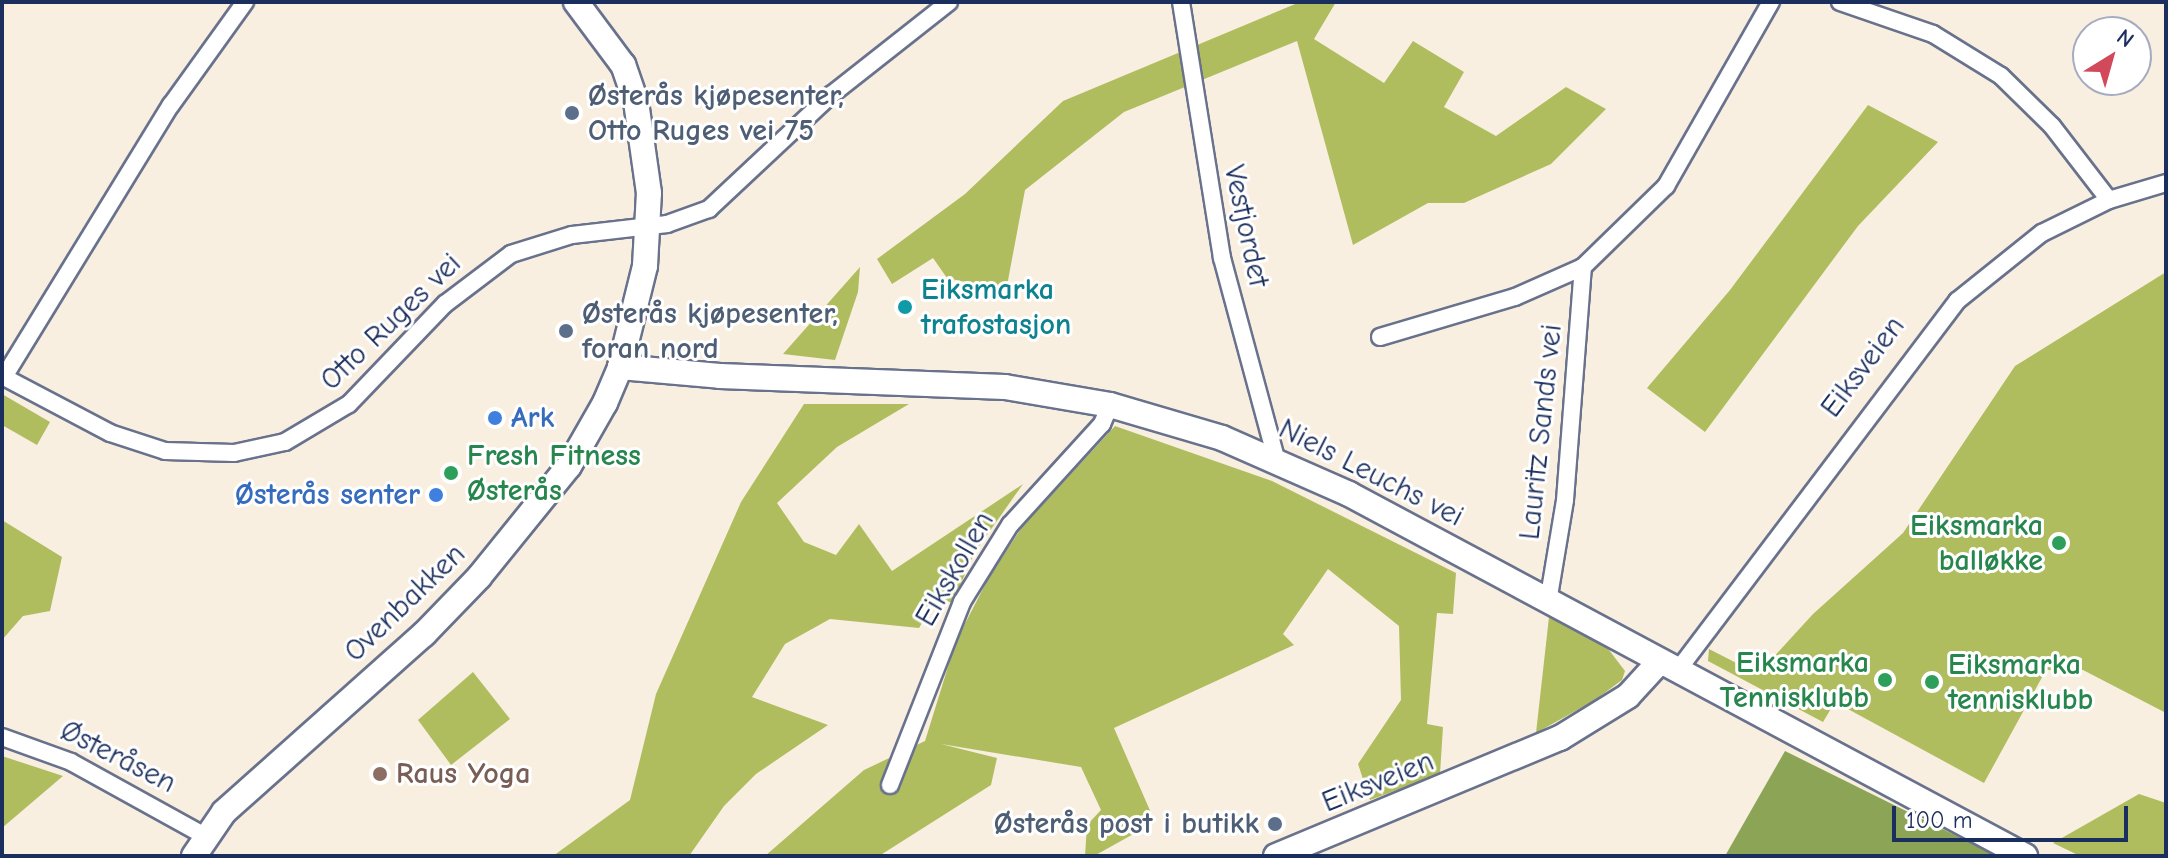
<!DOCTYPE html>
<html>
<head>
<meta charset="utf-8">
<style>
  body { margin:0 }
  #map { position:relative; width:2168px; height:858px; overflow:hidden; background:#f9efe1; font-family:"Comic Neue",sans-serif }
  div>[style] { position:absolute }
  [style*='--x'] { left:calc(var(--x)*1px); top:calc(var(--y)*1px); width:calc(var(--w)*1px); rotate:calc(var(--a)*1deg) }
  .green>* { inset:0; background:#b0bd5f }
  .forest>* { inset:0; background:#8ca456 }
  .roads { filter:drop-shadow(2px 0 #69728c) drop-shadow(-2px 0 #69728c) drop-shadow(0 2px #69728c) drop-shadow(0 -2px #69728c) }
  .street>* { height:16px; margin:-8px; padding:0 8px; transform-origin:8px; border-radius:8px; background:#fff }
  .secondary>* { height:24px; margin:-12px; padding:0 12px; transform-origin:12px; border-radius:12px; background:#fff }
  .dots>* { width:22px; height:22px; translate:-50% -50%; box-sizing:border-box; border:4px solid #fff; border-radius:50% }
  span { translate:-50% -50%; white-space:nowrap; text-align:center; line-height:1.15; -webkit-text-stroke:6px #fff; paint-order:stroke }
  .service-label { font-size:30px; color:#4e5e75; font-weight:700 }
  .left { translate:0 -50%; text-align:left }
  .right { translate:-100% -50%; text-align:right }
  .street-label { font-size:30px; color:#1b2f5e }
  .culture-label { font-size:30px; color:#0d838f; font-weight:700 }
  .shop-label { font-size:30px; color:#366cbe; font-weight:700 }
  .leisure-label { font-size:30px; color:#27864d; font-weight:700 }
  .education-label { font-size:30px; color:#785e54; font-weight:700 }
  .frame { position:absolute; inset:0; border:4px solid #1b2f5e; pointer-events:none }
  .north { position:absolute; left:2072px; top:16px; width:80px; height:80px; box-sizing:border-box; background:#fff; border:2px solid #a4acbf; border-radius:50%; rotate:37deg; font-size:22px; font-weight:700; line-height:32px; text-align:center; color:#1b2f5e }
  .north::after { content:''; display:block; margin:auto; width:28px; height:36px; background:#d1495b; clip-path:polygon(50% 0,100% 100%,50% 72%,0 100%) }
  .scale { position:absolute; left:1892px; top:806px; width:236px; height:36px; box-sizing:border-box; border:4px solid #1b2f5e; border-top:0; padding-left:10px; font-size:24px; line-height:28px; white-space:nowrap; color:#1b2f5e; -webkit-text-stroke:6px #fff; paint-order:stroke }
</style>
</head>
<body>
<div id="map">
  <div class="green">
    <div style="clip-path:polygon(1300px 2px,1336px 2px,1314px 39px,1384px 83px,1413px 41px,1464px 72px,1444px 107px,1496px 136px,1566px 87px,1606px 109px,1551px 164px,1464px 203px,1428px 203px,1353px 245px,1297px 41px,1124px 112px,1025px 190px,1006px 291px,947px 278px,933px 258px,892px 284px,877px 259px,965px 194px,1063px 101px)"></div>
    <div style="clip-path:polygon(1868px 105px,1938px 142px,1858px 226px,1705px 432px,1647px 388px,1730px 290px)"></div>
    <div style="clip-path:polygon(860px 267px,858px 292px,835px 360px,783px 354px)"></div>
    <div style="clip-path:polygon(2166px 272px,2166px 713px,2083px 670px,2046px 670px,1984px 783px,1835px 702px,1823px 722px,1708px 661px,1709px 649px,1758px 674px,1813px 614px,1903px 533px,2015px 366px)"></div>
    <div style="clip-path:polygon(2px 394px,50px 422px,37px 445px,2px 425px)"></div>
    <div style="clip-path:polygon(804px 404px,909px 404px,837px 447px,777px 503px,804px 542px,836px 555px,859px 524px,892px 571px,1023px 484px,975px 552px,952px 603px,937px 597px,919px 628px,830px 619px,785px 644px,752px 697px,828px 725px,756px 774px,724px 806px,689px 856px,553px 856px,630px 800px,656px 694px,741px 502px)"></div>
    <div style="clip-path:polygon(1115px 426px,1272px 481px,1456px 573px,1453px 614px,1437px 613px,1427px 724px,1443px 727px,1440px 774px,1370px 800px,1358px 764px,1401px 700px,1399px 626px,1328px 569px,1283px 634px,1294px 645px,1114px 728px,1155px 822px,1094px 856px,1085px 856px,1087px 825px,1101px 810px,1081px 767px,941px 744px,997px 758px,991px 785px,879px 856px,765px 856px,864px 770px,925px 741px,956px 641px,988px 579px,1022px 527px)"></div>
    <div style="clip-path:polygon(2px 520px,62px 557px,50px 611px,23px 616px,2px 640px)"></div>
    <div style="clip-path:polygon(1549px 617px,1606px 646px,1625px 671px,1622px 680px,1595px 700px,1536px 733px)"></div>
    <div style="clip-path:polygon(473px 672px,510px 719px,451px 765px,418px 720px)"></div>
    <div style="clip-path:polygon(2px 756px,63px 776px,2px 828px)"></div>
    <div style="clip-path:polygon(2139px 794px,2166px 803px,2166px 856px,2080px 856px,2053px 843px)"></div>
  </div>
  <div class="forest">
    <div style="clip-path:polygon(1785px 751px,1997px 856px,1725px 856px)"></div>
  </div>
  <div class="roads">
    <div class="street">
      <div style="--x:1181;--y:2;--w:259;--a:80.9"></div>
      <div style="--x:1222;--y:258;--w:207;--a:74.9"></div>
      <div style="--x:1840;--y:2;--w:98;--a:19"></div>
      <div style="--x:1933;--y:34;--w:80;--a:31.7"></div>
      <div style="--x:2001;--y:76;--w:71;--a:44.4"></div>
      <div style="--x:2052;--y:126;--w:93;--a:52.4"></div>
      <div style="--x:1380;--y:337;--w:141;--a:-16.5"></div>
      <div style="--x:1515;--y:297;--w:74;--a:-23.8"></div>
      <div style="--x:2;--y:376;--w:122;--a:27.8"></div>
      <div style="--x:110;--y:433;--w:58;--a:18.1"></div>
      <div style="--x:165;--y:451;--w:69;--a:1.7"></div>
      <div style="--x:234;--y:453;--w:52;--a:-12.2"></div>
      <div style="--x:285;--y:442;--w:74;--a:-30.7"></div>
      <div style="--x:349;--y:404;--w:139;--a:-46.2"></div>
      <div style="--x:445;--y:304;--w:83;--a:-37.1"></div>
      <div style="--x:511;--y:254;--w:64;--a:-17.3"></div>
      <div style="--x:572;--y:235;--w:96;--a:-6.6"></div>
      <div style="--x:667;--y:224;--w:45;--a:-19.7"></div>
      <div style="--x:709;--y:209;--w:167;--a:-43.1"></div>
      <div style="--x:831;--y:95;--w:150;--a:-38.2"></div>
      <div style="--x:4;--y:377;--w:319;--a:-58.5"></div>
      <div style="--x:171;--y:105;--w:127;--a:-54.3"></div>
      <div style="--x:1548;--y:602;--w:103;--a:-80.5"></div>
      <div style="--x:1565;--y:500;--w:234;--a:-85.6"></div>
      <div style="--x:1583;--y:267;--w:116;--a:-44.3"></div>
      <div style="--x:1666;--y:186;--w:212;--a:-60.3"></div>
      <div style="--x:1678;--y:670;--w:463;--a:-52.9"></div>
      <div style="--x:1957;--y:301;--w:109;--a:-38.7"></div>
      <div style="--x:2042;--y:233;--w:75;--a:-26.2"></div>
      <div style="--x:2109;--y:200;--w:59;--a:-16.6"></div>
      <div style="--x:2;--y:737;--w:73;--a:19.9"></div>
      <div style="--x:71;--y:762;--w:153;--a:28.9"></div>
      <div style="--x:890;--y:785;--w:197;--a:-68.5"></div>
      <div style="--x:962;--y:602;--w:91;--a:-58.1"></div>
      <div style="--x:1010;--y:525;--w:137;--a:-47.7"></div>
      <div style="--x:1102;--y:424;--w:21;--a:-67"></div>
    </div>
    <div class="secondary">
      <div style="--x:620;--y:367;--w:100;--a:5.1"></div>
      <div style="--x:720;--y:376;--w:285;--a:2.2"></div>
      <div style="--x:1005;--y:387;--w:107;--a:9.7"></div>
      <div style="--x:1110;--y:405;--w:117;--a:16.4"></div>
      <div style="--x:1222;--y:438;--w:139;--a:23.8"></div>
      <div style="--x:1349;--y:494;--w:767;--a:28.17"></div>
      <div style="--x:194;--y:856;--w:53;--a:-55.7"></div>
      <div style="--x:224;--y:812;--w:268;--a:-41.7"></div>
      <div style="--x:424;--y:634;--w:79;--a:-46"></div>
      <div style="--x:479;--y:577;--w:143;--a:-51"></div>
      <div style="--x:569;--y:466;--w:73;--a:-60.3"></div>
      <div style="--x:605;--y:403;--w:39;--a:-67"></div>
      <div style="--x:620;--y:367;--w:104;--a:-76.1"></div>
      <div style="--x:645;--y:266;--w:73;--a:-86.9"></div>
      <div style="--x:649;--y:193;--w:92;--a:-98.1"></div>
      <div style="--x:636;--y:102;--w:39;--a:-109"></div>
      <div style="--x:623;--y:65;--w:79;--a:-126.7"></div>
      <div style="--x:1276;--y:856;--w:308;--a:-22.6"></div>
      <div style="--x:1560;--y:738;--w:80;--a:-31.7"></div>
      <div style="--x:1628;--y:696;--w:47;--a:-47.6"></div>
    </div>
  </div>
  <div class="dots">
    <div style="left:572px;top:113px;background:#5c6f8a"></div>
    <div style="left:905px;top:307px;background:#0f9aa8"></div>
    <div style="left:566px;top:331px;background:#5c6f8a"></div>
    <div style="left:495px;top:418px;background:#3f7fe0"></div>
    <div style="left:451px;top:473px;background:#2e9e5b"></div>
    <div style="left:436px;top:495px;background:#3f7fe0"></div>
    <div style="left:2059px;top:543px;background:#2e9e5b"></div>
    <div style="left:1885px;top:680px;background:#2e9e5b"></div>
    <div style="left:1932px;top:682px;background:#2e9e5b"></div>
    <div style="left:380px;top:774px;background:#8d6e63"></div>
    <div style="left:1275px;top:824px;background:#5c6f8a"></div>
  </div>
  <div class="service-label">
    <span class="left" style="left:588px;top:113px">Østerås kjøpesenter,<br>Otto Ruges vei 75</span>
    <span class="left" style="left:582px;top:331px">Østerås kjøpesenter,<br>foran nord</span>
    <span class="right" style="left:1259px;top:824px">Østerås post i butikk</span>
  </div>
  <div class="street-label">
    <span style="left:1246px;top:226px;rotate:78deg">Vestjordet</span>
    <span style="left:391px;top:322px;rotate:-44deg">Otto Ruges vei</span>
    <span style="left:1863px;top:367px;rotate:-53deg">Eiksveien</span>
    <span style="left:1541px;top:432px;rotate:-84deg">Lauritz Sands vei</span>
    <span style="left:1371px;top:473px;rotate:27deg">Niels Leuchs vei</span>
    <span style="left:955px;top:569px;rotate:-60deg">Eikskollen</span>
    <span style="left:405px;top:603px;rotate:-44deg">Ovenbakken</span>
    <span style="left:118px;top:757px;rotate:27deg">Østeråsen</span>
    <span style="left:1378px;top:782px;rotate:-22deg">Eiksveien</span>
  </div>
  <div class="culture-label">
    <span class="left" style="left:921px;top:307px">Eiksmarka<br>trafostasjon</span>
  </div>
  <div class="shop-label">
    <span class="left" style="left:511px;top:418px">Ark</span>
    <span class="right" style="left:420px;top:495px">Østerås senter</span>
  </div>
  <div class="leisure-label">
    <span class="left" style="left:467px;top:473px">Fresh Fitness<br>Østerås</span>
    <span class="right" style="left:2043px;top:543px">Eiksmarka<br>balløkke</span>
    <span class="right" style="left:1869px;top:680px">Eiksmarka<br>Tennisklubb</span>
    <span class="left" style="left:1948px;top:682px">Eiksmarka<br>tennisklubb</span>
  </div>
  <div class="education-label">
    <span class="left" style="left:396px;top:774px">Raus Yoga</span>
  </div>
  <div class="frame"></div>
  <div class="north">N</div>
  <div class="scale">100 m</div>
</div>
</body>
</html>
